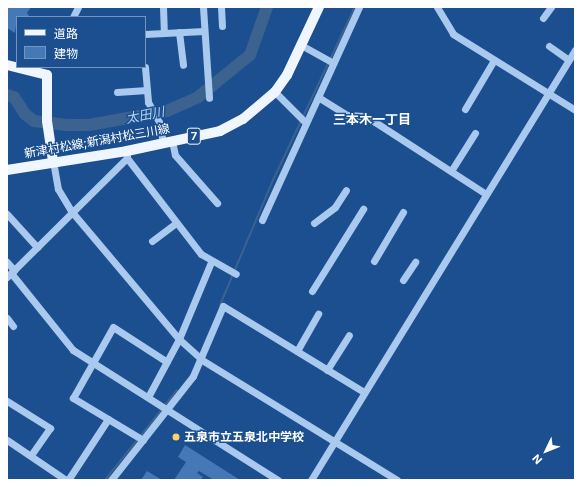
<!DOCTYPE html>
<html>
<head>
<meta charset="utf-8">
<style>
  body { margin:0 }
  #map { position:relative; width:582px; height:487px; overflow:hidden; background:#1b4f8f; font-family:Inter,"Noto Sans JP",sans-serif }
  div>[style] { position:absolute }
  [style*='--x'] { left:calc(var(--x)*1px); top:calc(var(--y)*1px); width:calc(var(--w)*1px); rotate:calc(var(--a)*1deg) }
  .stream>* { height:2px; margin:-1px; padding:0 1px; transform-origin:1px; border-radius:1px; background:#3c6290 }
  .river>* { height:12px; margin:-6px; padding:0 6px; transform-origin:6px; border-radius:6px; background:#3c6290 }
  .building>* { inset:0; background:#4478b7 }
  .minor>* { height:7px; margin:-3.5px; padding:0 3.5px; transform-origin:3.5px; border-radius:3.5px; background:#a9c9ee }
  .major>* { height:10px; margin:-5px; padding:0 5px; transform-origin:5px; border-radius:5px; background:#f0f6ff }
  .dots>* { width:11px; height:11px; translate:-50% -50%; box-sizing:border-box; border:2px solid #1b4f8f; border-radius:50% }
  span { translate:-50% -50%; white-space:nowrap; text-align:center; line-height:1.15; -webkit-text-stroke:3px #1b4f8f; paint-order:stroke }
  .shield-label span { padding:1px 3px; background:#1b4f8f; border:1px solid; border-radius:3px; -webkit-text-stroke-width:0 }
  .shield-label { font-size:11px; color:#fff; font-weight:700 }
  .street-label { font-size:12px; color:#fff }
  .poi-label { font-size:12px; color:#fff; font-weight:700 }
  .left { translate:0 -50%; text-align:left }
  .water-label { font-size:13px; color:#b5d3f5; font-style:italic }
  .neighbourhood-label { font-size:13px; color:#fff; font-weight:700 }
  .frame { position:absolute; inset:0; border:8px solid #fff; pointer-events:none }
  .legend { position:absolute; left:16px; top:16px; width:130px; height:52px; box-sizing:border-box; background:#1b4f8f; border:1px solid #7695bc; margin:0; padding:5px 7px; list-style:none; font-size:12px; color:#fff }
  .legend li { display:flex; align-items:center; gap:8px; height:20px }
  .legend b { width:20px; border:1px solid #7695bc }
  .north { position:absolute; left:526px; top:431px; width:40px; height:40px; -webkit-text-stroke:3px #1b4f8f; paint-order:stroke; rotate:227deg; font-size:11px; font-weight:700; line-height:16px; text-align:center; color:#fff }
  .north::after { content:''; display:block; margin:auto; width:14px; height:18px; background:#fff; clip-path:polygon(50% 0,100% 100%,50% 72%,0 100%) }
</style>
</head>
<body>
<div id="map">
  <div class="stream">
    <div style="--x:220;--y:305;--w:138;--a:-67"></div>
    <div style="--x:274;--y:178;--w:189;--a:-64.7"></div>
    <div style="--x:165;--y:405;--w:19;--a:-51"></div>
    <div style="--x:105;--y:480;--w:91;--a:-51.2"></div>
  </div>
  <div class="river">
    <div style="--x:7;--y:95;--w:7;--a:16"></div>
    <div style="--x:14;--y:97;--w:20;--a:57"></div>
    <div style="--x:25;--y:114;--w:11;--a:38"></div>
    <div style="--x:34;--y:121;--w:31;--a:7"></div>
    <div style="--x:65;--y:125;--w:24;--a:0"></div>
    <div style="--x:89;--y:125;--w:79;--a:-10.2"></div>
    <div style="--x:167;--y:111;--w:34;--a:-24"></div>
    <div style="--x:198;--y:97;--w:67;--a:-38.9"></div>
    <div style="--x:250;--y:55;--w:51;--a:-70.5"></div>
  </div>
  <div class="building">
    <div style="clip-path:polygon(7px 7px,31px 7px,27px 13px,30px 17px,17px 17px,15px 33px,7px 28px)"></div>
    <div style="clip-path:polygon(185px 445px,240px 480px,214px 480px,199px 471px,197px 473px,203px 477px,201px 480px,174px 480px,186px 462px,178px 457px)"></div>
    <div style="clip-path:polygon(147px 471px,162px 480px,141px 480px)"></div>
  </div>
  <div class="minor">
    <div style="--x:163;--y:7;--w:26;--a:88"></div>
    <div style="--x:203;--y:7;--w:91;--a:86.2"></div>
    <div style="--x:221;--y:7;--w:19;--a:87"></div>
    <div style="--x:437;--y:7;--w:31;--a:59"></div>
    <div style="--x:453;--y:34;--w:144;--a:31.9"></div>
    <div style="--x:73;--y:17;--w:11;--a:-63"></div>
    <div style="--x:543;--y:18;--w:14;--a:-54"></div>
    <div style="--x:179;--y:32;--w:33;--a:83"></div>
    <div style="--x:145;--y:34;--w:59;--a:-2.9"></div>
    <div style="--x:301;--y:45;--w:37;--a:29"></div>
    <div style="--x:549;--y:46;--w:24;--a:35"></div>
    <div style="--x:145;--y:67;--w:35;--a:85"></div>
    <div style="--x:148;--y:102;--w:23;--a:61"></div>
    <div style="--x:159;--y:122;--w:21;--a:79"></div>
    <div style="--x:117;--y:92;--w:30;--a:-4"></div>
    <div style="--x:275;--y:92;--w:41;--a:45"></div>
    <div style="--x:318;--y:97;--w:34;--a:32"></div>
    <div style="--x:347;--y:115;--w:17;--a:3"></div>
    <div style="--x:364;--y:116;--w:13;--a:29"></div>
    <div style="--x:375;--y:122;--w:132;--a:33"></div>
    <div style="--x:465;--y:109;--w:57;--a:-59.4"></div>
    <div style="--x:172;--y:141;--w:14;--a:78"></div>
    <div style="--x:175;--y:155;--w:64;--a:48.8"></div>
    <div style="--x:127;--y:158;--w:121;--a:52.4"></div>
    <div style="--x:201;--y:254;--w:40;--a:29.7"></div>
    <div style="--x:53;--y:161;--w:28;--a:80"></div>
    <div style="--x:58;--y:189;--w:27;--a:59"></div>
    <div style="--x:72;--y:212;--w:166;--a:49.9"></div>
    <div style="--x:179;--y:339;--w:31;--a:42"></div>
    <div style="--x:202;--y:360;--w:229;--a:31.6"></div>
    <div style="--x:451;--y:171;--w:45;--a:-57.7"></div>
    <div style="--x:7;--y:214;--w:45;--a:47.7"></div>
    <div style="--x:262;--y:220;--w:234;--a:-65.5"></div>
    <div style="--x:314;--y:223;--w:26;--a:-37"></div>
    <div style="--x:335;--y:207;--w:20;--a:-57"></div>
    <div style="--x:152;--y:241;--w:30;--a:-37"></div>
    <div style="--x:374;--y:261;--w:57;--a:-59.4"></div>
    <div style="--x:7;--y:262;--w:11;--a:49"></div>
    <div style="--x:11;--y:273;--w:99;--a:51.2"></div>
    <div style="--x:73;--y:350;--w:243;--a:32.4"></div>
    <div style="--x:7;--y:277;--w:169;--a:-44.8"></div>
    <div style="--x:127;--y:158;--w:7;--a:-90"></div>
    <div style="--x:403;--y:280;--w:22;--a:-56"></div>
    <div style="--x:312;--y:291;--w:97;--a:-58.1"></div>
    <div style="--x:7;--y:318;--w:10;--a:53"></div>
    <div style="--x:297;--y:351;--w:43;--a:-60.4"></div>
    <div style="--x:327;--y:370;--w:41;--a:-57.8"></div>
    <div style="--x:148;--y:397;--w:66;--a:-61.9"></div>
    <div style="--x:179;--y:339;--w:83;--a:-67.4"></div>
    <div style="--x:7;--y:401;--w:51;--a:32.1"></div>
    <div style="--x:50;--y:428;--w:33;--a:125"></div>
    <div style="--x:7;--y:440;--w:71;--a:34.1"></div>
    <div style="--x:143;--y:440;--w:82;--a:-149"></div>
    <div style="--x:73;--y:398;--w:81;--a:-60.6"></div>
    <div style="--x:113;--y:327;--w:64;--a:32.9"></div>
    <div style="--x:68;--y:480;--w:73;--a:-56.7"></div>
    <div style="--x:111;--y:480;--w:132;--a:-51.7"></div>
    <div style="--x:193;--y:376;--w:76;--a:-66.8"></div>
    <div style="--x:223;--y:306;--w:165;--a:31.4"></div>
    <div style="--x:311;--y:480;--w:505;--a:-58.45"></div>
  </div>
  <div class="major">
    <div style="--x:7;--y:65;--w:41;--a:14"></div>
    <div style="--x:47;--y:75;--w:46;--a:90"></div>
    <div style="--x:47;--y:121;--w:40;--a:81.5"></div>
    <div style="--x:7;--y:170;--w:121;--a:-9"></div>
    <div style="--x:127;--y:151;--w:95;--a:-12.1"></div>
    <div style="--x:220;--y:131;--w:26;--a:-28"></div>
    <div style="--x:243;--y:119;--w:42;--a:-40.2"></div>
    <div style="--x:275;--y:92;--w:21;--a:-55"></div>
    <div style="--x:287;--y:75;--w:75;--a:-64.8"></div>
  </div>
  <div class="dots">
    <div style="left:176px;top:437px;background:#ffd166"></div>
  </div>
  <div class="shield-label">
    <span style="left:194px;top:136px">7</span>
  </div>
  <div class="street-label">
    <span style="left:97px;top:141px;rotate:-10deg">新津村松線;新潟村松三川線</span>
  </div>
  <div class="poi-label">
    <span class="left" style="left:184px;top:437px">五泉市立五泉北中学校</span>
  </div>
  <div class="water-label">
    <span style="left:145px;top:115px;rotate:-11deg">太田川</span>
  </div>
  <div class="neighbourhood-label">
    <span style="left:372px;top:119px">三本木一丁目</span>
  </div>
  <div class="frame"></div>
  <ul class="legend">
  <li><b style="height:5px;background:#f0f6ff"></b>道路</li>
  <li><b style="height:11px;background:#4478b7"></b>建物</li>
  </ul>
  <div class="north">N</div>
</div>
</body>
</html>
